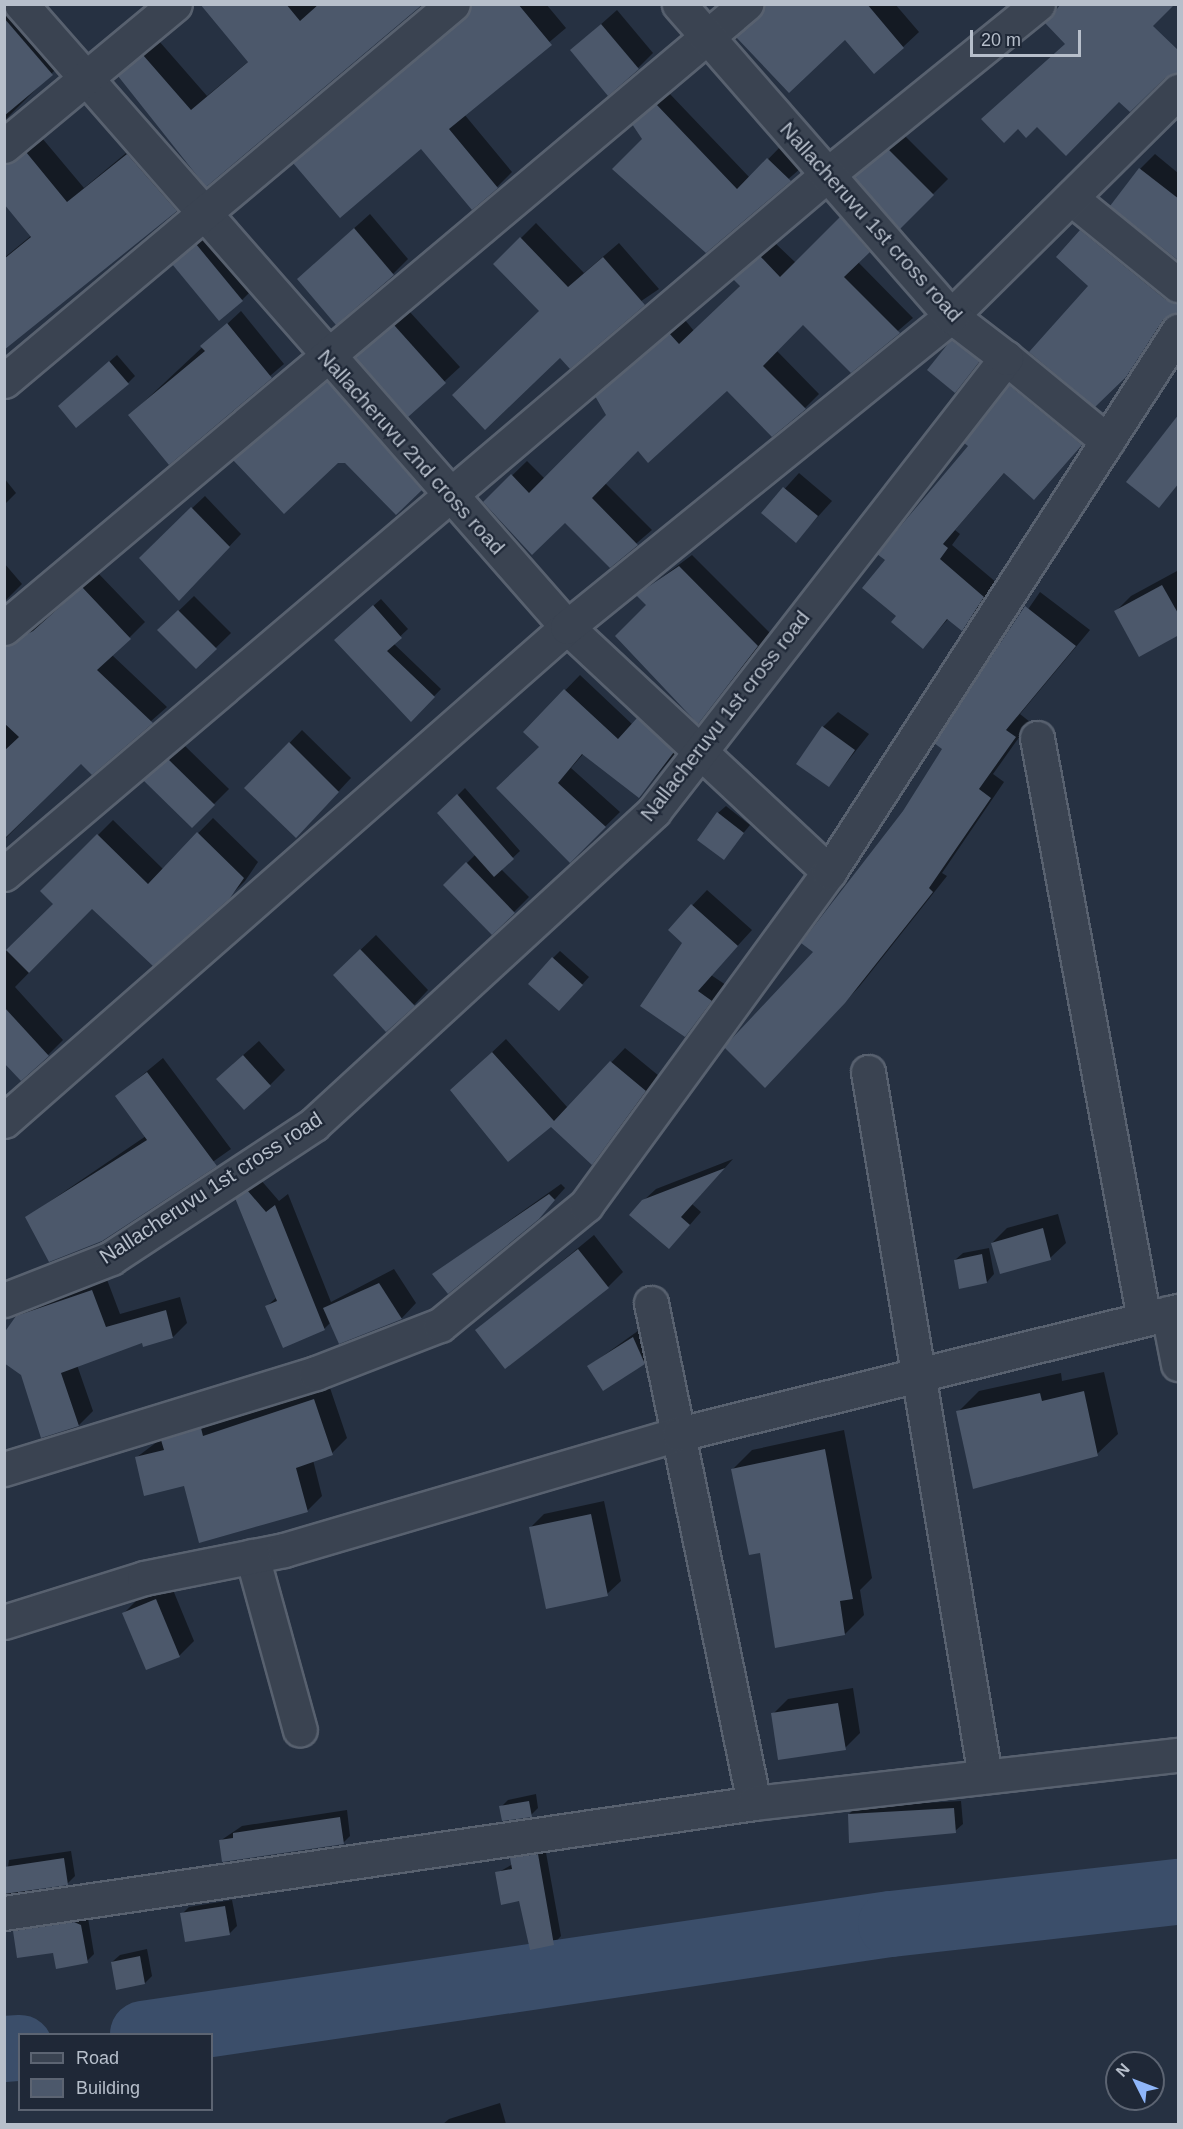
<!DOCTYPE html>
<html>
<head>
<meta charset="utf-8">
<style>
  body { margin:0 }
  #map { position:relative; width:1183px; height:2129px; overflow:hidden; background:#263142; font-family:Helvetica,sans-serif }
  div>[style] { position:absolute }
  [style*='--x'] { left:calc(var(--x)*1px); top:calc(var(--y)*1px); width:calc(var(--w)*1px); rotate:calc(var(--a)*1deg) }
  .shadow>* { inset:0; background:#0007 }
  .river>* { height:66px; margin:-33px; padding:0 33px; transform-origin:33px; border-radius:33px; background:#3b4e6a }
  .building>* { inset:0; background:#4c586b }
  .roads { filter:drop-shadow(2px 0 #58616f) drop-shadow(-2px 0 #58616f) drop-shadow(0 2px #58616f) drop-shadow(0 -2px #58616f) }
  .minor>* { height:33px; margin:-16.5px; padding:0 16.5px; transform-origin:16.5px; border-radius:16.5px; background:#3a4351 }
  span { translate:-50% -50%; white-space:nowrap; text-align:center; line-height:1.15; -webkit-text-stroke:4.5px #1f2837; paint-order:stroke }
  .street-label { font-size:21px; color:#b7bfcb }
  .frame { position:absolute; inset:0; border:6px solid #b7bfcb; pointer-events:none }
  .legend { position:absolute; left:18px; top:2033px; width:195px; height:78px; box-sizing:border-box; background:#1f2837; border:2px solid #5c6472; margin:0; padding:8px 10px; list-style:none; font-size:18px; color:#b7bfcb }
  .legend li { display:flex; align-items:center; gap:12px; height:30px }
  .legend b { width:30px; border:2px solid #5c6472 }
  .north { position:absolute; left:1105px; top:2051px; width:60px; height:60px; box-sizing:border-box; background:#1f2837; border:2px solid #5c6472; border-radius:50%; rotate:312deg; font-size:16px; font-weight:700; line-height:24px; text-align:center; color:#b7bfcb }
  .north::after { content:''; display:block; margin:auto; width:21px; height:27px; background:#8fb6f9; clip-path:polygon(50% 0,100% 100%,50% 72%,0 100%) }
  .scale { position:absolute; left:970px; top:30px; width:111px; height:27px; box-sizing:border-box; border:3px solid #b7bfcb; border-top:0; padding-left:8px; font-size:18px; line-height:21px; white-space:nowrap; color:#b7bfcb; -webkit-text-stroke:4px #1f2837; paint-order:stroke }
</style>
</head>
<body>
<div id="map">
  <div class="shadow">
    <div style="clip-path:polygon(4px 4px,21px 4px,67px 58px,4px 121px)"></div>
    <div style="clip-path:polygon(202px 4px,318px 4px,206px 185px,120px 76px,159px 41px,207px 96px,249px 61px)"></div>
    <div style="clip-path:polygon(472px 4px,546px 4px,566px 28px,464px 114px,512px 172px,497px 187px,421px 147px,295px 163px,468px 15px)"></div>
    <div style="clip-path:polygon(764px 4px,895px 4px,919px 32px,903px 47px,845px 38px,738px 37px,765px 11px)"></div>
    <div style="clip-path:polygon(617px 10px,653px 53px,638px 68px,572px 50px)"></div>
    <div style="clip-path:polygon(669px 93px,750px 178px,780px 147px,801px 168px,706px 251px,644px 139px,646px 113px)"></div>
    <div style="clip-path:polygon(904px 135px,948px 179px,900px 227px,856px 177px)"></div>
    <div style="clip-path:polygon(42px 138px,84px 188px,143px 139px,192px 195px,4px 347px,4px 258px,32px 235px,4px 202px,4px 142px,23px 150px)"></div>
    <div style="clip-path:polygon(1155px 154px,1178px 173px,1178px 259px,1140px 169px)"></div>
    <div style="clip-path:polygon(855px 204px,883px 236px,858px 262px,913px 318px,851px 371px,804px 323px,777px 351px,819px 394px,805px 408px,727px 389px,638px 449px,605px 483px,652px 530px,610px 566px,565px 521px,485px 502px,527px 461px,545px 479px,608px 415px,612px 382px,685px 320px,694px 331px,741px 285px,735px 279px,775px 243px,796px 263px)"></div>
    <div style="clip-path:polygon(370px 214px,408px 259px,393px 274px,314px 264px)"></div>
    <div style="clip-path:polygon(1096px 216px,1178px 283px,1178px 305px,1110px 390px,1091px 286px,1058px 257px)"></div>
    <div style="clip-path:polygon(536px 223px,584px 273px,619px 243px,659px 289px,560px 356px,541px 311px,495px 264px)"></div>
    <div style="clip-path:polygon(212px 231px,257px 285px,242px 300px,174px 264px)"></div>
    <div style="clip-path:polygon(241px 311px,284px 364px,169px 462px,130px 415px)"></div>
    <div style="clip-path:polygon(409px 311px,460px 367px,408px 415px,357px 357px)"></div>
    <div style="clip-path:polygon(968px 326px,993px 346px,955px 391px,929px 369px)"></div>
    <div style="clip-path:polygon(117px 355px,135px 376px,128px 383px,67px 399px)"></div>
    <div style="clip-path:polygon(341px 369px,434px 475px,396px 513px,346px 461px,235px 460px)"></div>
    <div style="clip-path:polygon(1023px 373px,1094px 431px,1047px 485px,1005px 472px,955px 530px,960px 534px,952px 545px,997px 583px,962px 629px,949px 618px,923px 647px,898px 615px,887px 559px,970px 446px,966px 443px)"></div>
    <div style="clip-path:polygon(799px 473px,832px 501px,796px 541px,763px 513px)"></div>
    <div style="clip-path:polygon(4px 478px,16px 493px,4px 505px)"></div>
    <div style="clip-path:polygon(205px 496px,241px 534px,192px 586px,153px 545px)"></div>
    <div style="clip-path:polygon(692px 555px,770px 633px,698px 722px,648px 605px,638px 595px)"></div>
    <div style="clip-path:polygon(4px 563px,22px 584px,4px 602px)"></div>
    <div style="clip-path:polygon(1177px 571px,1178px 633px,1116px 611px,1131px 596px)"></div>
    <div style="clip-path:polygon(98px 573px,145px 622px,112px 655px,167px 707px,92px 773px,81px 762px,4px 840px,4px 625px,24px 632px)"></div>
    <div style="clip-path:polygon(1040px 592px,1090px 630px,1020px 714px,1030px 722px,993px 774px,1004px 782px,942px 873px,947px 876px,859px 987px,780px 1071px,815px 952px,944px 748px,936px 743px)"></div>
    <div style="clip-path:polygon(194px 596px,231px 633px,196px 667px,159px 630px)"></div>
    <div style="clip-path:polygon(381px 599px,408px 629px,393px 643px,441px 689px,411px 720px,343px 633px)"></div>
    <div style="clip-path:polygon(580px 675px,633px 725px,653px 705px,687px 740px,639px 796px,584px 753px,571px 768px,620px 812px,570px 861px,541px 746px,525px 732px)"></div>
    <div style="clip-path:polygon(838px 712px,869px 734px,829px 785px,823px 727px)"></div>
    <div style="clip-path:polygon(302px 730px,351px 778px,309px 823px,246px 788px)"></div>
    <div style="clip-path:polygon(184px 745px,229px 789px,192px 826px,145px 780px)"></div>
    <div style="clip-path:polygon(465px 788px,520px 851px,501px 869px,529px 897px,514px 912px,445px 885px,476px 854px,439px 814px)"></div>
    <div style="clip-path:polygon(726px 806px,750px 825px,723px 858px,718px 813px)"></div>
    <div style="clip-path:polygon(213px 818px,258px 862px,245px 881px,229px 897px,93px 907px,15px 987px,63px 1040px,48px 1055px,4px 1061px,4px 953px,55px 904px,42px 891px,113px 820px,163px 869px)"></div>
    <div style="clip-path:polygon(707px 890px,752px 930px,711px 975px,726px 985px,685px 1035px,684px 943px,670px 929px)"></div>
    <div style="clip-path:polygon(376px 935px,428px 990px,414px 1005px,350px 960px)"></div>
    <div style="clip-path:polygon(560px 951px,589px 977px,566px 1002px,553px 958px)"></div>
    <div style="clip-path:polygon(506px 1039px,568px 1108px,625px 1048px,659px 1076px,592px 1163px,551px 1125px,466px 1077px)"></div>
    <div style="clip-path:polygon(259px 1041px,285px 1070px,270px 1085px,233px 1064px)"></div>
    <div style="clip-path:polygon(163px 1058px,231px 1149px,102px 1240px,27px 1217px,146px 1136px,117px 1096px)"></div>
    <div style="clip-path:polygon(733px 1159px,692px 1204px,701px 1212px,681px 1235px,643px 1201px,656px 1189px)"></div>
    <div style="clip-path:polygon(260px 1179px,279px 1201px,288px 1194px,331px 1302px,394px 1269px,416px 1303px,402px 1318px,340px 1342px,331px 1322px,324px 1329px,267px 1306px,277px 1297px,237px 1199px)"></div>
    <div style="clip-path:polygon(561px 1184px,565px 1188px,538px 1218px,434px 1274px)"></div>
    <div style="clip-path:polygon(1058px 1214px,1066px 1243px,1050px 1258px,992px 1243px,1007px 1228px)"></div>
    <div style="clip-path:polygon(594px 1235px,623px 1272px,608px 1287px,477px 1331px)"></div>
    <div style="clip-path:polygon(989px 1248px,994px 1274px,987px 1282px,955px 1260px,963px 1253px)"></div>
    <div style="clip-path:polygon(106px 1277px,120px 1314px,180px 1297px,187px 1323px,173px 1337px,143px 1341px,77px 1365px,93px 1411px,79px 1425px,42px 1436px,18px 1317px,32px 1303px)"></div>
    <div style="clip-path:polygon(649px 1323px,659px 1348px,644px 1363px,589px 1366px)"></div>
    <div style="clip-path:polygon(1104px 1372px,1118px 1434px,1097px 1454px,958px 1412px,979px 1391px,1061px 1373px,1062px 1381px)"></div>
    <div style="clip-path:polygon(329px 1385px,347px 1438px,332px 1453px,313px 1460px,322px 1496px,307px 1511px,185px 1484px,137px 1457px,178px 1426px,216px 1414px,218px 1422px)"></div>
    <div style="clip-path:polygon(844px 1430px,872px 1578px,860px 1590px,864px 1615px,845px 1634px,761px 1551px,733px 1469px,752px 1450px)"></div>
    <div style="clip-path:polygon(604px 1501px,621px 1581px,607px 1594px,530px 1528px,544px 1514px)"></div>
    <div style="clip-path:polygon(171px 1585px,194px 1641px,179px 1656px,124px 1613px,139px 1598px)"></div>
    <div style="clip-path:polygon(853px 1688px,860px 1733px,845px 1748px,773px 1714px,788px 1699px)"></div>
    <div style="clip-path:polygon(536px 1794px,538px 1808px,531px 1815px,501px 1807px,508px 1800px)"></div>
    <div style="clip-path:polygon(961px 1801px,963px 1824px,955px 1831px,849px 1814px,856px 1807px)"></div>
    <div style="clip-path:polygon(347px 1810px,350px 1836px,343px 1843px,220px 1841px,242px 1826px)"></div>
    <div style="clip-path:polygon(545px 1847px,561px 1936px,554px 1944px,497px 1873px,513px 1864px,519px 1851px)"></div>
    <div style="clip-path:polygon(71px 1851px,75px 1876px,68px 1883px,4px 1896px,9px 1860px)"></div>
    <div style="clip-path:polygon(232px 1900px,237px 1926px,230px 1933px,182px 1914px,189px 1907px)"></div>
    <div style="clip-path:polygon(82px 1915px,88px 1918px,94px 1954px,87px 1961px,15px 1931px,22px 1924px)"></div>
    <div style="clip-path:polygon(147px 1949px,152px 1976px,145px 1983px,112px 1962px,120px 1955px)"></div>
    <div style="clip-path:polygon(500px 2103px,506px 2124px,443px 2124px,449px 2119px)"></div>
  </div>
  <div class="river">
    <div style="--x:143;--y:2034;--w:756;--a:-8.37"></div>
    <div style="--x:891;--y:1924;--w:289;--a:-6.4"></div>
    <div style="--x:4;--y:2049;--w:16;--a:-4"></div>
  </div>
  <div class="building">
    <div style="clip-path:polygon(200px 4px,286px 4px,300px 21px,319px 4px,423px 4px,206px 187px,118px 76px,143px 55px,191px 110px,248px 62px)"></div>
    <div style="clip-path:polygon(471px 4px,518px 4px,552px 45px,449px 129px,498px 188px,472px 210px,421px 149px,340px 218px,293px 163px,465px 18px)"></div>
    <div style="clip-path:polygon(764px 4px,867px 4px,904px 48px,874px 74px,845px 40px,789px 93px,736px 37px,758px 18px)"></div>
    <div style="clip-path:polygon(1061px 4px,1175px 4px,1153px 26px,1179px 51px,1179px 73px,1165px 78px,1130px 112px,1119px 102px,1066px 156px,1037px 127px,1026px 138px,1018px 129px,1004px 143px,981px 119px,1065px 44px,1045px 23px)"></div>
    <div style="clip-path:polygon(4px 18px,53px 75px,4px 116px)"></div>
    <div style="clip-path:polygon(601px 24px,639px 69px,608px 96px,570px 50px)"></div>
    <div style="clip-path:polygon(656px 104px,737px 189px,767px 158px,791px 181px,706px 253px,612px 169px,642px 139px,632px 124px)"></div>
    <div style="clip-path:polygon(888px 149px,934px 195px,900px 229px,854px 177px)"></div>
    <div style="clip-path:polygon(26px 152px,67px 202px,127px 154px,177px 211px,4px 350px,4px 259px,31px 237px,4px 204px,4px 164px)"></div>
    <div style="clip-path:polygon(1139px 168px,1179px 199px,1179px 261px,1110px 206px)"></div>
    <div style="clip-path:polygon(840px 217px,870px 252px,844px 277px,900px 333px,851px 373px,803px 325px,763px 366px,806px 409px,772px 437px,727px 391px,648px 463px,638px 451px,592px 498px,638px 545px,610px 568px,565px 523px,532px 555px,483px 502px,511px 474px,529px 493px,606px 415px,595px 396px,669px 333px,679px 344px,740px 286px,733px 279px,760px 256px,780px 277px)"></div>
    <div style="clip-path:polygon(354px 228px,394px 275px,336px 325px,297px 279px)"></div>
    <div style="clip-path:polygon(1080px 230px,1166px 300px,1179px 303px,1179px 312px,1163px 320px,1126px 377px,1095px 407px,1029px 352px,1088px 286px,1056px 257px)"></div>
    <div style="clip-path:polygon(520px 237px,568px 287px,603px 257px,645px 305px,570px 369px,560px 358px,485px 430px,452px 395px,539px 311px,493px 264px)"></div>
    <div style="clip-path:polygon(196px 244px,243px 301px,219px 321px,172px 264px)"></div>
    <div style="clip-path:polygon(227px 323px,272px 378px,169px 465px,128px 415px,205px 351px,200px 346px)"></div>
    <div style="clip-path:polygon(394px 325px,446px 383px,408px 417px,355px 357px)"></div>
    <div style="clip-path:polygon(951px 340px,980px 361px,955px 393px,927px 370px)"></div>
    <div style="clip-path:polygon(109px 361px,129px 384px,76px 428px,58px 406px)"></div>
    <div style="clip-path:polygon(327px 381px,422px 490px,396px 515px,345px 463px,338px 463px,284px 514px,233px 460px)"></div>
    <div style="clip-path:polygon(1009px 385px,1082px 445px,1034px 500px,1004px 473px,943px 544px,948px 548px,940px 559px,984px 597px,962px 631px,947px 619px,923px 649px,891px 622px,896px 616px,862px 588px,885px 560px,877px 554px,968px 446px,964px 443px)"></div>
    <div style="clip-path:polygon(1179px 414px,1179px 483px,1159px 508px,1126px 482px)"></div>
    <div style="clip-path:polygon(783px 487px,818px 516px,796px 543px,761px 513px)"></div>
    <div style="clip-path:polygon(191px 507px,230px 547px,179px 601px,139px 558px)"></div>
    <div style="clip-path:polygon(679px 566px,758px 646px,698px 724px,615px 636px,646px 605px,636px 595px)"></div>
    <div style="clip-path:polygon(1162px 585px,1179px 615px,1179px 635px,1139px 657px,1114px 611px)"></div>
    <div style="clip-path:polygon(82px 587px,131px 639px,97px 670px,153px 723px,92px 775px,81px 764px,4px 839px,4px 751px,19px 737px,4px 723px,4px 646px,33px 631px)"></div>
    <div style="clip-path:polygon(373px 605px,402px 638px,387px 651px,435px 697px,411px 722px,334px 640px)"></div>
    <div style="clip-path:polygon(1025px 606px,1076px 646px,1006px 730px,1016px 737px,979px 789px,991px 798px,929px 888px,933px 892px,845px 1003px,765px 1088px,724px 1047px,813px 952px,801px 943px,903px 811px,942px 749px,934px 743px)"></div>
    <div style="clip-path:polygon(178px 610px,217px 649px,196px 669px,157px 630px)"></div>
    <div style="clip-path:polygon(564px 689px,618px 739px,637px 718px,674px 752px,639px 798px,582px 754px,558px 783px,606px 827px,570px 863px,496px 788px,539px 747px,523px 732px)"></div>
    <div style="clip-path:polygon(822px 726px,855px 750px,829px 787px,796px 764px)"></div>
    <div style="clip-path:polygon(289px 742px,339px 792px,296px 838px,244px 788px)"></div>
    <div style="clip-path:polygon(168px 759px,215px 805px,192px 828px,143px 780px)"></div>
    <div style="clip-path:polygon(457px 794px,514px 859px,494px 877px,437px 813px)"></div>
    <div style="clip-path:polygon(717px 812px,744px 833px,724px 860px,697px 840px)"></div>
    <div style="clip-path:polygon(197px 832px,244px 878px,230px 898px,153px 966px,92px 909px,29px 973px,6px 950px,53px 904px,40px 891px,97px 834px,148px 884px)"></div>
    <div style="clip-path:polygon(466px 862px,515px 913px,492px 935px,443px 885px)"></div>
    <div style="clip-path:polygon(691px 904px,738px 946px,698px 991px,712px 1001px,685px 1037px,640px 1006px,682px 943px,668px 930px)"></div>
    <div style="clip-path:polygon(360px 949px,415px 1006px,386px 1032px,333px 975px)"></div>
    <div style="clip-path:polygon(552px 957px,583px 985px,559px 1011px,528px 984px)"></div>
    <div style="clip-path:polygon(4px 1007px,49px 1056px,21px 1081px,4px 1063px)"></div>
    <div style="clip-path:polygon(492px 1052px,554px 1121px,610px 1061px,646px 1091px,592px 1165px,551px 1127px,508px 1162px,450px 1090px)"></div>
    <div style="clip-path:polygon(243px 1055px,271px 1086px,244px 1110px,216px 1079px)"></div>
    <div style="clip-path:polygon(147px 1072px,217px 1166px,102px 1241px,49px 1262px,25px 1217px,147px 1140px,115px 1096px)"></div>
    <div style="clip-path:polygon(725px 1168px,681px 1217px,690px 1225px,669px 1249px,629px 1215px,642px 1200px)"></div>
    <div style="clip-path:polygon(247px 1190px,266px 1212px,275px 1205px,325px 1330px,283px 1348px,265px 1306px,277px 1301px,235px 1198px)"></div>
    <div style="clip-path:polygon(549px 1194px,555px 1200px,539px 1219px,448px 1294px,432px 1274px)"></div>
    <div style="clip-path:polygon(1043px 1228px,1051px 1260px,1000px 1274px,991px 1243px)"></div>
    <div style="clip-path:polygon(578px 1249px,609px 1288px,505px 1369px,475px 1330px)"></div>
    <div style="clip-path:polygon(982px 1254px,987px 1283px,959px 1289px,954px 1260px)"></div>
    <div style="clip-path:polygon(379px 1283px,402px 1319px,339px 1344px,323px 1308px)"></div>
    <div style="clip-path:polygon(92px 1290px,106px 1327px,166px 1310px,173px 1338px,143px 1347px,142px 1343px,61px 1373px,79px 1426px,41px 1438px,21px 1375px,4px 1363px,4px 1333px,16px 1316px)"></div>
    <div style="clip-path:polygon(633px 1337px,645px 1364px,603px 1391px,587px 1366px)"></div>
    <div style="clip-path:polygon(1084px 1391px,1098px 1456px,973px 1489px,956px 1411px,1040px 1393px,1042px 1401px)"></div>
    <div style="clip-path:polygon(314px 1399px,333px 1455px,296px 1468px,308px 1512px,199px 1543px,184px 1486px,144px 1496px,135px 1457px,164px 1450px,161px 1440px,201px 1428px,203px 1436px)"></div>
    <div style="clip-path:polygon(825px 1449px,853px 1599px,840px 1601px,845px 1635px,775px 1648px,760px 1553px,749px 1555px,731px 1469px)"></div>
    <div style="clip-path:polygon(591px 1514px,608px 1596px,546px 1609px,529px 1527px)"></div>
    <div style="clip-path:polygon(156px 1599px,180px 1657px,146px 1670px,122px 1613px)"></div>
    <div style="clip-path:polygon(838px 1703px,846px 1750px,778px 1760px,771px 1713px)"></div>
    <div style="clip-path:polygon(529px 1801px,532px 1817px,502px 1821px,499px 1806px)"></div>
    <div style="clip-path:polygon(954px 1808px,956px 1833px,849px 1843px,848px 1814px)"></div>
    <div style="clip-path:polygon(340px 1817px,344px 1844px,222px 1862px,219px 1840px,233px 1838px,233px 1833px)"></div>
    <div style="clip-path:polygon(538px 1854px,554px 1945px,530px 1950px,519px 1901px,501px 1905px,495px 1872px,512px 1869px,510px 1858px)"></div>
    <div style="clip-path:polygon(64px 1858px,68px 1885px,4px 1894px,4px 1867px)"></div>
    <div style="clip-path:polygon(225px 1906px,230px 1935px,185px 1942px,180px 1913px)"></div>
    <div style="clip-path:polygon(74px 1922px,81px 1925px,88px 1963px,56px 1969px,53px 1953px,17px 1958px,13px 1931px)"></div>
    <div style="clip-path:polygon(140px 1956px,145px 1984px,116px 1990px,111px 1962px)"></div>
  </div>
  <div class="roads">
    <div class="minor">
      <div style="--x:21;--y:4;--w:828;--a:48.77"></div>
      <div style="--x:567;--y:627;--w:359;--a:43.1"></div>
      <div style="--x:4;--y:146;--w:222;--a:-39.7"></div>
      <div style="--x:1071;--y:198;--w:138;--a:39.1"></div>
      <div style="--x:1006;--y:358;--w:131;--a:39.4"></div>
      <div style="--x:4;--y:381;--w:586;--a:-40.02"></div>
      <div style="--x:4;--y:628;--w:970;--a:-40.06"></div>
      <div style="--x:1037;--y:738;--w:591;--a:79.57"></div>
      <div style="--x:4;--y:874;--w:1081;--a:-40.35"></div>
      <div style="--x:828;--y:174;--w:270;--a:-39"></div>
      <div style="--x:868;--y:1072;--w:714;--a:80.56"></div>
      <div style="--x:4;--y:1121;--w:749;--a:-41.27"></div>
      <div style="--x:567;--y:627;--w:494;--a:-39"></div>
      <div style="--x:951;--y:316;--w:320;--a:-44.7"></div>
      <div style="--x:4;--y:1300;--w:115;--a:-21.4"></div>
      <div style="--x:111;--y:1258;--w:243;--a:-33.4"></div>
      <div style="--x:314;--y:1124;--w:462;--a:-42.6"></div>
      <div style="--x:654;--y:811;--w:574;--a:-52.15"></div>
      <div style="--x:1006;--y:358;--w:69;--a:-142.6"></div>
      <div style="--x:951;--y:316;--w:414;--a:-131.1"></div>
      <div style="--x:651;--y:1303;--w:510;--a:78.36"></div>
      <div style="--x:1168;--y:1313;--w:52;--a:78.9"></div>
      <div style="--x:4;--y:1469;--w:326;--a:-17.1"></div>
      <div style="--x:316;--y:1373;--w:133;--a:-21.2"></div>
      <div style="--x:440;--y:1325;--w:189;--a:-39.4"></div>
      <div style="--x:586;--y:1205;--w:412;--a:-53.9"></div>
      <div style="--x:829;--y:872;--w:644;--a:-57.17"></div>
      <div style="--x:252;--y:1556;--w:180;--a:74.6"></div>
      <div style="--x:4;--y:1622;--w:147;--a:-17.4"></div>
      <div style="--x:144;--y:1578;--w:143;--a:-11.3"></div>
      <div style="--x:284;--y:1550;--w:412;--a:-16.4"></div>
      <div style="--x:679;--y:1434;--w:514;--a:-13.85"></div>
      <div style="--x:4;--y:1913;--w:758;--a:-8.34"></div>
      <div style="--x:754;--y:1803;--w:427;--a:-6.5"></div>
    </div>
  </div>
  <div class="street-label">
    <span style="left:871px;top:222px;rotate:48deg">Nallacheruvu 1st cross road</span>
    <span style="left:411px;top:452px;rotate:48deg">Nallacheruvu 2nd cross road</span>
    <span style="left:725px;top:716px;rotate:-52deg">Nallacheruvu 1st cross road</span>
    <span style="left:211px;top:1188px;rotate:-33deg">Nallacheruvu 1st cross road</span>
  </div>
  <div class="frame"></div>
  <ul class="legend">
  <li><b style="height:8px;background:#3a4351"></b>Road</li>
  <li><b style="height:16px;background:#4c586b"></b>Building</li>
  </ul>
  <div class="north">N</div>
  <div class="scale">20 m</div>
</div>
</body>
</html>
